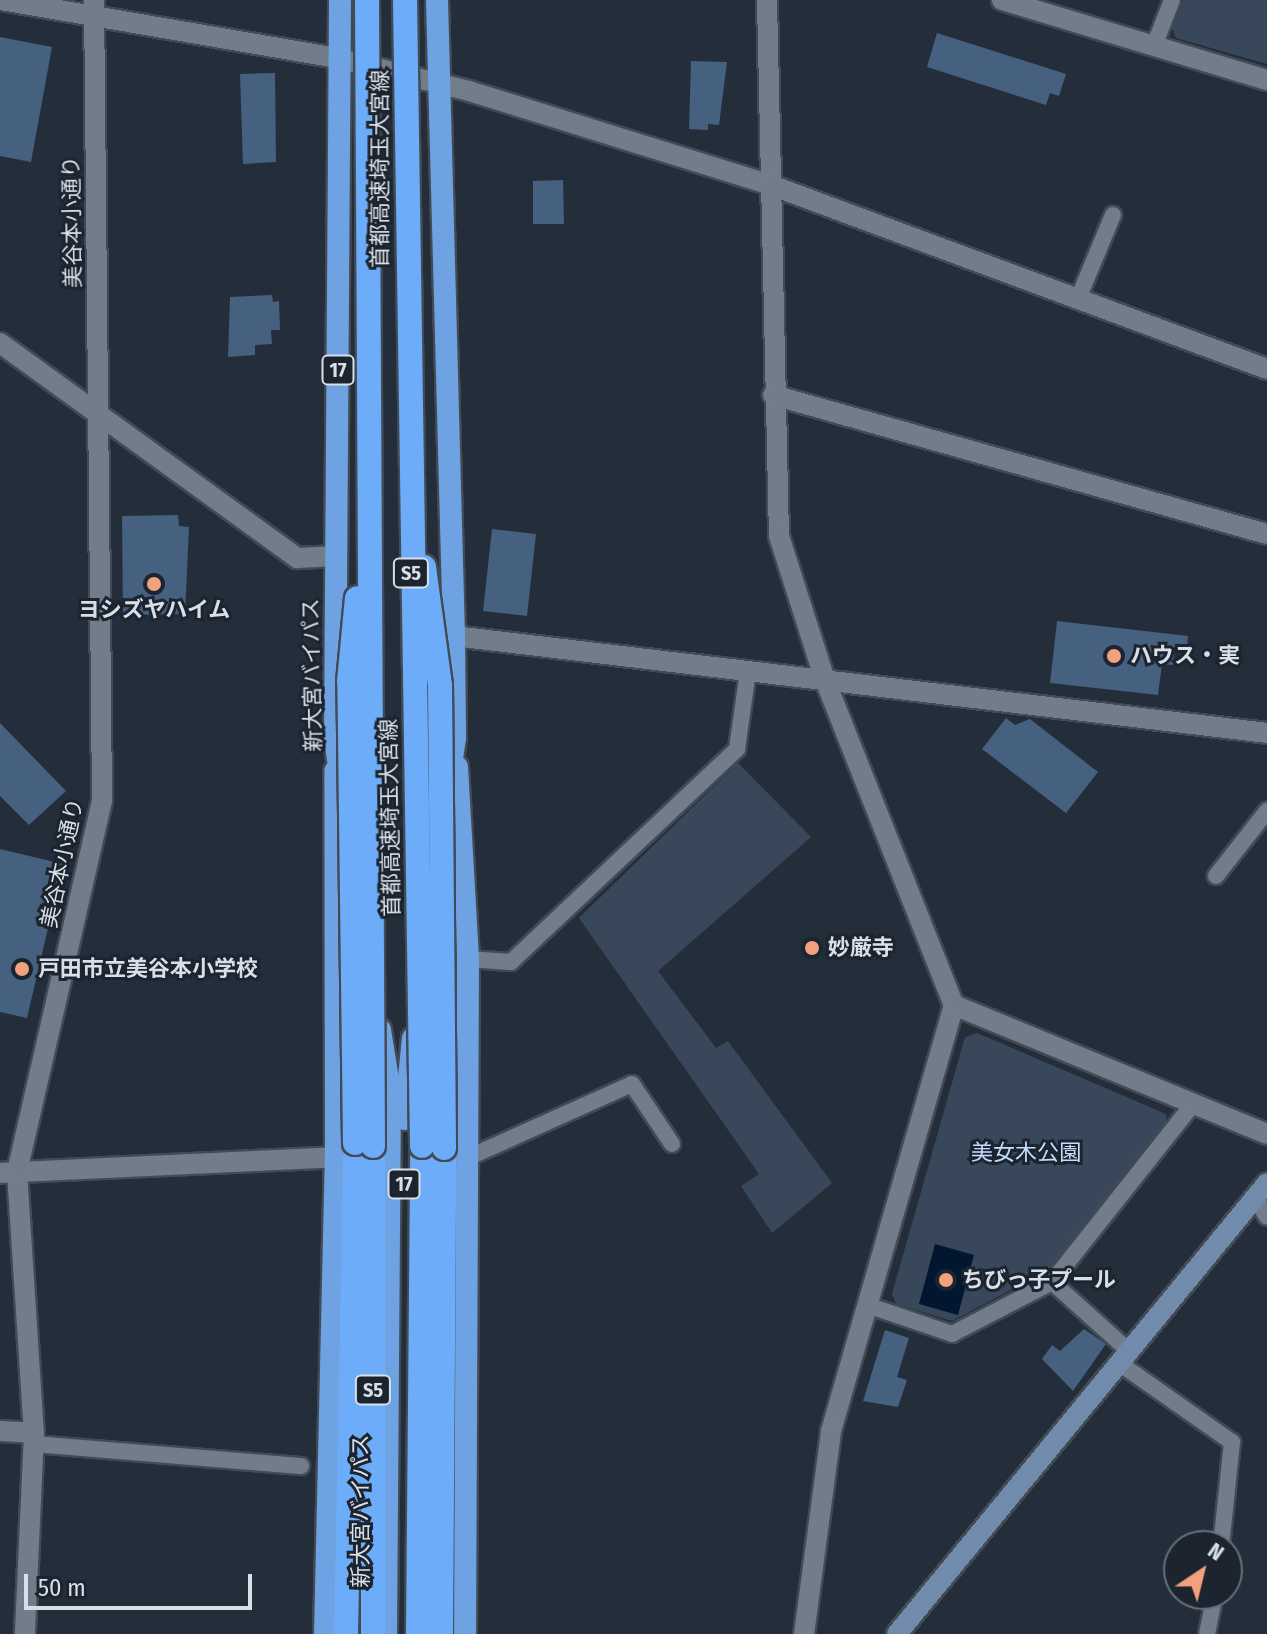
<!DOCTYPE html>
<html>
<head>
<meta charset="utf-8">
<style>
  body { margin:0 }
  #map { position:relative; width:1267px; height:1634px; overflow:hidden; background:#242e3a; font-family:"Fira Sans Condensed","Noto Sans JP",sans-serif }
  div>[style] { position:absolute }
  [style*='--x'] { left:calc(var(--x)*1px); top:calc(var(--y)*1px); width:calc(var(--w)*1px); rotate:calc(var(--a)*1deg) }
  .green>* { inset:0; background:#38485a }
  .water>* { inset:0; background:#021630 }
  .building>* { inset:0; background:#46607f }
  .roads { filter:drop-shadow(2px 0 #424a54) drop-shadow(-2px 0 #424a54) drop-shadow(0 2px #424a54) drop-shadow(0 -2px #424a54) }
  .service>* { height:16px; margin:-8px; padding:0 8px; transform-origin:8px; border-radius:8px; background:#717d8b }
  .minor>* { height:20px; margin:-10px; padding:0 10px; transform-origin:10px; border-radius:10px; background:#717d8b }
  .tertiary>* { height:20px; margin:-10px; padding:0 10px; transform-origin:10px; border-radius:10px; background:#717d8b }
  .secondary>* { height:20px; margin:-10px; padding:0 10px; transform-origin:10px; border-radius:10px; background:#708bac }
  .trunk>* { height:22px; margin:-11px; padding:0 11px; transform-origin:11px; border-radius:11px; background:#6ea2e2 }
  .motorway>* { height:24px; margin:-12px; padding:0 12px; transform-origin:12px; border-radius:12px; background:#6dacf8 }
  .bridges { filter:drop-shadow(2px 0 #424a54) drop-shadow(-2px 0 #424a54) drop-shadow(0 2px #424a54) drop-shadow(0 -2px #424a54) }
  .motorway-bridge>* { height:24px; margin:-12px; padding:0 12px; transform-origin:12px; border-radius:12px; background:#6dacf8 }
  .dots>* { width:22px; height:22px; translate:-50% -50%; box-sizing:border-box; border:4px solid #1b242f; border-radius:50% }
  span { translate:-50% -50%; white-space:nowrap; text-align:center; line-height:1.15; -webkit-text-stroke:6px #1b242f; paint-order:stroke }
  .shield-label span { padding:2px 6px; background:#1b242f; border:2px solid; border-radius:6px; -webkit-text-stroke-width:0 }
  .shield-label { font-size:20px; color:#d9dfe7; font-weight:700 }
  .street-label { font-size:22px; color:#d9dfe7 }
  .poi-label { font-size:22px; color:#d9dfe7; font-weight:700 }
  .left { translate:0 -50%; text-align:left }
  .park-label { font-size:22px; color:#c2ddfd }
  .north { position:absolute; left:1163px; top:1530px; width:80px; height:80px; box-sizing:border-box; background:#1b242f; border:2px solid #676f79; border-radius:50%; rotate:35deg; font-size:22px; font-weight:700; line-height:32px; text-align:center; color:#d9dfe7 }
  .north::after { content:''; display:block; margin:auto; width:28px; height:36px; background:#f2a17e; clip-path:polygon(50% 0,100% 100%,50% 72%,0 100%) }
  .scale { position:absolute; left:24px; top:1574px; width:228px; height:36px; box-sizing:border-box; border:4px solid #d9dfe7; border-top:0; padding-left:10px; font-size:24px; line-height:28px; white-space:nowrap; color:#d9dfe7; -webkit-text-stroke:6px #1b242f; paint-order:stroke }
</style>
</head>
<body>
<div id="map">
  <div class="green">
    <div style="clip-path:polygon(1183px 0,1267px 0,1267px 64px,1176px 38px,1172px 28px)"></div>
    <div style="clip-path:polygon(738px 763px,811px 837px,658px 971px,716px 1048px,728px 1041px,832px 1183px,772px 1233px,741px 1186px,759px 1174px,579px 918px)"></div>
    <div style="clip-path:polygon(977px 1033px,1166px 1114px,1167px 1124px,1049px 1270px,952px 1321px,896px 1304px,892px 1294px,965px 1037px)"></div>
  </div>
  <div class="water">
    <div style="clip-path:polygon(935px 1244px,974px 1255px,958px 1315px,919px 1304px)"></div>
  </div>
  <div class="building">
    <div style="clip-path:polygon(937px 33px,1066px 74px,1059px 96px,1050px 93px,1046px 105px,927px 67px)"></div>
    <div style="clip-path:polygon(0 37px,52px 47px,31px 162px,0 156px)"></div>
    <div style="clip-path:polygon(691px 61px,727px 62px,719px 125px,708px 124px,708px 130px,689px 129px)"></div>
    <div style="clip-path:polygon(275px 73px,276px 162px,243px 164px,240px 74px)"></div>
    <div style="clip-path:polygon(563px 180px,564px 224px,533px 224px,533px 181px)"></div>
    <div style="clip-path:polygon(272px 295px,273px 302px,279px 301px,280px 330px,271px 330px,272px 344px,255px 345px,255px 355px,228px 357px,230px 297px)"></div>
    <div style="clip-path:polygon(178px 515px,179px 526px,189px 527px,185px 614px,123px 615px,122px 516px)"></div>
    <div style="clip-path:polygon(492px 529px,536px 534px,527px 616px,483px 611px)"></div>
    <div style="clip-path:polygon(1057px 621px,1188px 636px,1187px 648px,1175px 646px,1173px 665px,1162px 664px,1158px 695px,1050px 683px)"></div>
    <div style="clip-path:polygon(1006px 718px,1015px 725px,1030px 719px,1098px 772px,1066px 813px,982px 749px)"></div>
    <div style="clip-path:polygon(0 723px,66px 791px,29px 825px,0 796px)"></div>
    <div style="clip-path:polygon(0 849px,63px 864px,27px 1018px,0 1012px)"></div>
    <div style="clip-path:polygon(1084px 1329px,1106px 1344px,1073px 1391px,1042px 1359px,1052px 1345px,1060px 1351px)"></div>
    <div style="clip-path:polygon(885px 1330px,909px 1338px,897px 1377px,907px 1380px,898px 1407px,863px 1401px)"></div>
  </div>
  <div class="roads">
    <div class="service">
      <div style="--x:1154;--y:46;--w:49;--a:-68.6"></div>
      <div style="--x:1078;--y:299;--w:91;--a:-67.4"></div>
      <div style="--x:1216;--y:876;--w:83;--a:-51.9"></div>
      <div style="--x:468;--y:959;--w:43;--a:4"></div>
      <div style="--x:511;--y:962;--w:311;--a:-43.3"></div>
      <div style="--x:737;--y:749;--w:79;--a:-82"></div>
      <div style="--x:465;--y:1159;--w:183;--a:-24.2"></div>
      <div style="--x:632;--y:1084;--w:72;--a:56.3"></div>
      <div style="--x:1255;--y:1197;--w:23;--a:59"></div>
      <div style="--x:1052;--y:1282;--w:103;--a:41.9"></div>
      <div style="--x:867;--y:1305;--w:90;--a:18.8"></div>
      <div style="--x:952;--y:1334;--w:113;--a:-27.5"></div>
      <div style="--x:1052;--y:1282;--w:227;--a:-51.6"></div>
      <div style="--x:1119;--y:1363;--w:138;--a:35"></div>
      <div style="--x:1232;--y:1442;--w:105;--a:96"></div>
      <div style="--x:33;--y:1444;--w:269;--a:4.7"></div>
      <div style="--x:1207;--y:1634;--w:41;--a:-78.7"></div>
    </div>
    <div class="minor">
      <div style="--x:1;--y:0;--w:345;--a:9.8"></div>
      <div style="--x:767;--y:0;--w:536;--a:88.72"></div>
      <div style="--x:779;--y:536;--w:151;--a:72.3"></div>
      <div style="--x:825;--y:680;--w:350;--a:68.4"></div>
      <div style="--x:954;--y:1005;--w:444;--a:106.1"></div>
      <div style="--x:831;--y:1432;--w:204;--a:97.6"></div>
      <div style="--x:1002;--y:0;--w:277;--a:16.8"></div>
      <div style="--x:0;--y:343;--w:367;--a:35.9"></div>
      <div style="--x:297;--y:558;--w:40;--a:-2.9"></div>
      <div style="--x:773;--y:395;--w:513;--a:15.72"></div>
      <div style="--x:454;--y:636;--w:819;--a:6.8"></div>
      <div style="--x:954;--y:1005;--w:339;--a:22.4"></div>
      <div style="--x:17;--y:1172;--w:262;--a:86.3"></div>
      <div style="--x:34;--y:1433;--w:201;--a:92.6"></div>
      <div style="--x:0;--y:1173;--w:336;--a:-2.7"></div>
      <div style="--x:0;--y:1431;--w:34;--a:3"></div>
    </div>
    <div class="tertiary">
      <div style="--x:341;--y:59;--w:132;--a:14"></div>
      <div style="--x:469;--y:91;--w:313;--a:17.3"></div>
      <div style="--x:768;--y:184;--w:532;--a:20.34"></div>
      <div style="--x:17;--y:1172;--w:381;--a:-77.1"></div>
      <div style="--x:102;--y:801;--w:801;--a:-90.57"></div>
    </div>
    <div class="secondary">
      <div style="--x:897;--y:1634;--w:583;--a:-50.63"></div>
    </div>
    <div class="trunk">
      <div style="--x:340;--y:0;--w:740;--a:90.39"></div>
      <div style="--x:335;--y:740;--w:47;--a:81.3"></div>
      <div style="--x:437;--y:0;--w:636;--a:88.47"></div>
      <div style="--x:454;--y:636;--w:102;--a:89.4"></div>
      <div style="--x:455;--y:738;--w:49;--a:98.3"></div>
      <div style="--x:457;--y:767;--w:192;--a:86.7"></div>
      <div style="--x:468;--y:959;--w:675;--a:90.25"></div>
      <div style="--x:380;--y:1030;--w:63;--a:80.8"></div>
      <div style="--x:390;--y:1092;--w:542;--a:90.42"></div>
      <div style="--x:405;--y:1119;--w:81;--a:-84.4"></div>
      <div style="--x:325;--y:1634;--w:477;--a:-88.7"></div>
      <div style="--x:336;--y:1157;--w:386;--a:-90.1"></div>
    </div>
    <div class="motorway">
      <div style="--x:346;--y:1634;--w:491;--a:-88.9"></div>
      <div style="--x:373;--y:1634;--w:488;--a:-90"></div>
      <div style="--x:418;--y:1634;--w:488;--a:-89.5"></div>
      <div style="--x:441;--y:1634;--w:486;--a:-89.6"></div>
    </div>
  </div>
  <div class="bridges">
    <div class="motorway-bridge">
      <div style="--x:367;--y:0;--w:1146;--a:89.7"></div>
      <div style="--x:405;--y:0;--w:1146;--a:89.15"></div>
      <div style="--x:424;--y:567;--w:119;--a:82.3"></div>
      <div style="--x:440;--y:685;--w:463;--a:89.5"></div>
      <div style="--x:355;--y:1143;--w:461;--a:-90.7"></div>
      <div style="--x:349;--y:682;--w:84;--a:-84.6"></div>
    </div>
  </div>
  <div class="dots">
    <div style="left:154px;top:584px;background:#f2a17e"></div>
    <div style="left:1114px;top:656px;background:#f2a17e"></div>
    <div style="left:812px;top:948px;background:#f2a17e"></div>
    <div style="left:22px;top:969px;background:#f2a17e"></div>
    <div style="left:946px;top:1280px;background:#f2a17e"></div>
  </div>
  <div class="shield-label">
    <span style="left:338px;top:370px">17</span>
    <span style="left:411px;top:573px">S5</span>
    <span style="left:404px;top:1184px">17</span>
    <span style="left:373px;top:1390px">S5</span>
  </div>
  <div class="street-label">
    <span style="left:380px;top:169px;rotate:-90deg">首都高速埼玉大宮線</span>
    <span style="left:72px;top:222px;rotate:-91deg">美谷本小通り</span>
    <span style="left:312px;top:675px;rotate:-91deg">新大宮バイパス</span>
    <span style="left:390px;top:818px;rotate:-91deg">首都高速埼玉大宮線</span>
    <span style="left:62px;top:863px;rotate:-78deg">美谷本小通り</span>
    <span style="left:361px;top:1511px;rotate:-90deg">新大宮バイパス</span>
  </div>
  <div class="poi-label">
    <span style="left:154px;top:610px">ヨシズヤハイム</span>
    <span class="left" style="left:1130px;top:656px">ハウス・実</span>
    <span class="left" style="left:828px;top:948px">妙厳寺</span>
    <span class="left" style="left:38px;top:969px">戸田市立美谷本小学校</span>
    <span class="left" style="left:962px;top:1280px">ちびっ子プール</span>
  </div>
  <div class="park-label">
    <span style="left:1026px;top:1153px">美女木公園</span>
  </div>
  <div class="north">N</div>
  <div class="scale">50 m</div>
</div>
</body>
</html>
